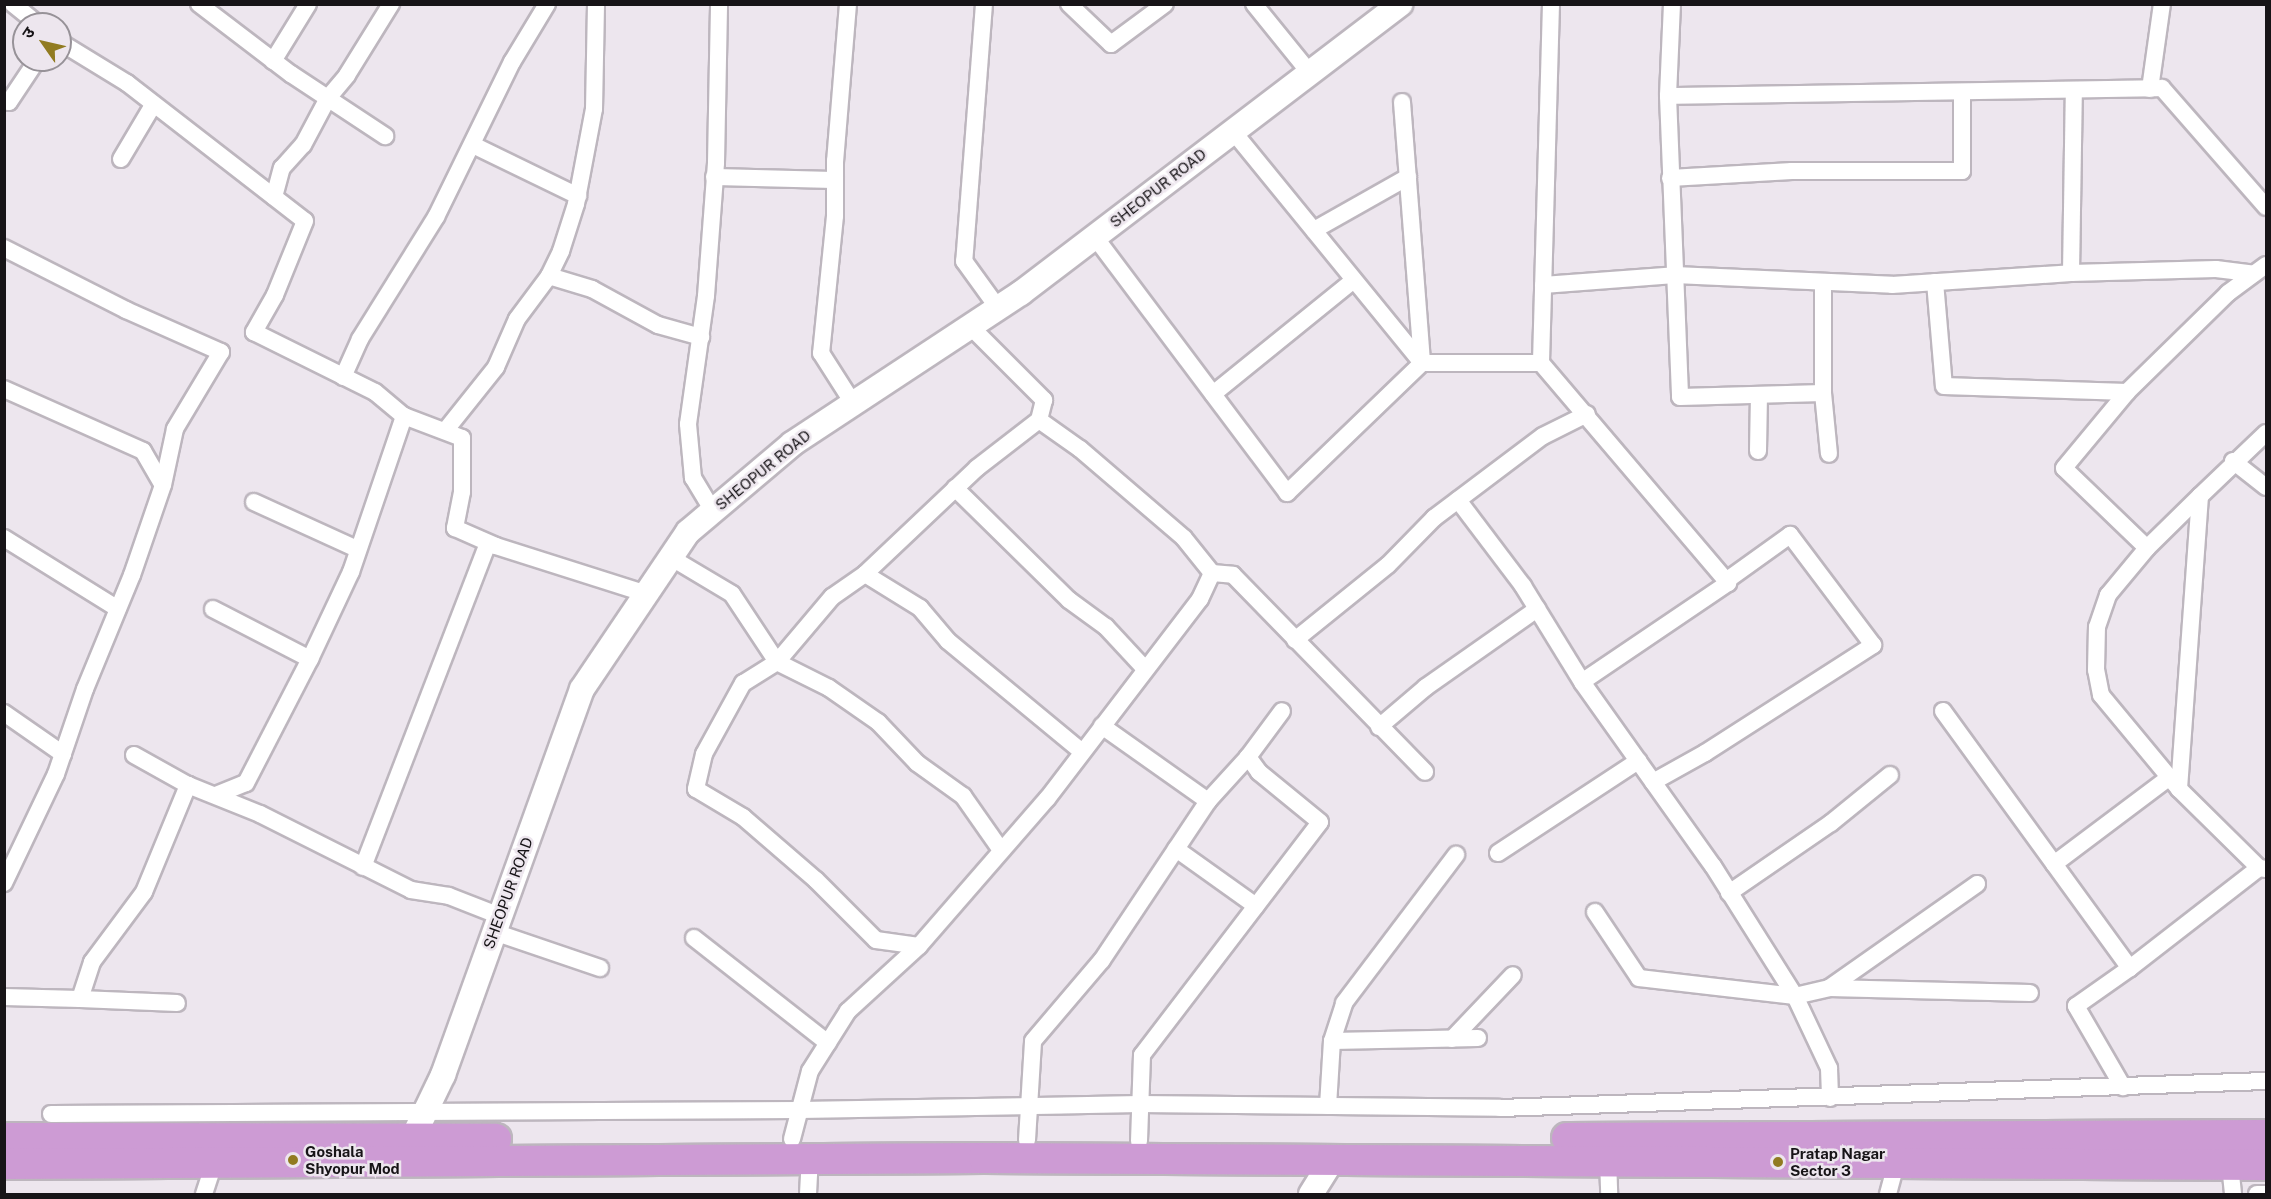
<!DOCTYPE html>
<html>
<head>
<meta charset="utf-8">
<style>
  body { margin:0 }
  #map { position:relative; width:2271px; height:1199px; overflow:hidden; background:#ede6ee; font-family:"Public Sans","Noto Sans Devanagari",sans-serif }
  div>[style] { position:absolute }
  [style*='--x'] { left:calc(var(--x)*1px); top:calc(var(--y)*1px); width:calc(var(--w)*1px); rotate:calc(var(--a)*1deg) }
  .roads { filter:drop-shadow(2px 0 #bdb6be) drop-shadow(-2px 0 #bdb6be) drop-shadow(0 2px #bdb6be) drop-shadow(0 -2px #bdb6be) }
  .street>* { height:16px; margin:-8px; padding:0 8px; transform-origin:8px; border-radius:8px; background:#fff }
  .secondary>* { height:24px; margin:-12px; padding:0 12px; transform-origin:12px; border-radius:12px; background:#fff }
  .highway>* { height:30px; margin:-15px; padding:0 15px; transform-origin:15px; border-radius:15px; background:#cd9bd4 }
  .dots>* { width:16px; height:16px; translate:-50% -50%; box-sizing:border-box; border:3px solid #ede6ee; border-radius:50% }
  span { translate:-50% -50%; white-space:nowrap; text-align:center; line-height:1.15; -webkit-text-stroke:5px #ede6ee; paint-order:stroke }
  .street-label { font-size:15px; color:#171417 }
  .poi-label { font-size:15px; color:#171417; font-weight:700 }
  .left { translate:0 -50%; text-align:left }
  .frame { position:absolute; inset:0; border:6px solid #171417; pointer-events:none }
  .north { position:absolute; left:12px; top:12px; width:60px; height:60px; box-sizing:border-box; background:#ede6ee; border:2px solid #979298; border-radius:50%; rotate:304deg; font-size:16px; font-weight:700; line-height:24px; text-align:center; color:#171417 }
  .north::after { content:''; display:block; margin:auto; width:21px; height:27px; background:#917b21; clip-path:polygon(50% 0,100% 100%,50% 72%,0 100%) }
</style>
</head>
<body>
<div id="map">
  <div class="roads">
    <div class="street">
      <div style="--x:13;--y:4;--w:32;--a:39"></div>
      <div style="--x:199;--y:4;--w:116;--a:37.3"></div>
      <div style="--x:291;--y:74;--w:113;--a:33.4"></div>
      <div style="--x:848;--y:4;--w:158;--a:94.7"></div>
      <div style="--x:835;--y:161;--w:55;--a:90"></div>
      <div style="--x:835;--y:216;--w:138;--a:95.8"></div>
      <div style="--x:821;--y:353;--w:59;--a:57.4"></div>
      <div style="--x:984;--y:4;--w:258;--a:94.4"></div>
      <div style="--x:964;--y:261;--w:58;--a:54.1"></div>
      <div style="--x:1069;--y:4;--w:58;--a:43.6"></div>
      <div style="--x:1111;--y:44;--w:67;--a:-36.5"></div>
      <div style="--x:1254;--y:4;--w:87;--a:51"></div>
      <div style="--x:1551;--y:4;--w:359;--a:91.6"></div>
      <div style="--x:1541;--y:363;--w:289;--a:49.6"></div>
      <div style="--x:1728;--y:583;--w:176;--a:145.9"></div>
      <div style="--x:1582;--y:682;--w:226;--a:54.6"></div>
      <div style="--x:1713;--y:866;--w:154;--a:57.8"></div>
      <div style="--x:1795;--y:996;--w:80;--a:64.7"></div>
      <div style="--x:1829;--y:1068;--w:30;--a:88"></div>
      <div style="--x:1672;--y:4;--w:92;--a:92.5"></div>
      <div style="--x:1668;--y:96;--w:301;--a:87.7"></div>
      <div style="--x:1680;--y:397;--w:143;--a:-1.6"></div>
      <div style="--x:1823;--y:393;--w:111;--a:-90"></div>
      <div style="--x:60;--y:42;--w:79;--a:31.5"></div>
      <div style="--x:127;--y:83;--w:225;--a:37.8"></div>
      <div style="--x:305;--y:221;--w:80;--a:112.1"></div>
      <div style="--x:275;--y:295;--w:43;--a:119.6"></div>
      <div style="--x:254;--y:332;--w:135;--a:26.4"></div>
      <div style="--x:375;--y:392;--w:38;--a:40"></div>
      <div style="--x:273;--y:61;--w:67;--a:-58.4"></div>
      <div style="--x:2150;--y:89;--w:86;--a:-82"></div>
      <div style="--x:1668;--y:96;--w:494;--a:-0.9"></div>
      <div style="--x:2162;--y:88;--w:158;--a:48.8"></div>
      <div style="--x:4;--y:101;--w:5;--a:11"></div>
      <div style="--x:9;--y:102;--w:50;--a:-56.3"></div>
      <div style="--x:1402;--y:102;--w:262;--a:85.6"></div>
      <div style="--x:1422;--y:363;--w:119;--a:0"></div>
      <div style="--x:473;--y:145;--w:117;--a:25.9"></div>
      <div style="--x:121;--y:159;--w:63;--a:-59.3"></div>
      <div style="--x:714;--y:177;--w:121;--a:1.4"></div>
      <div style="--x:1670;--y:178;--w:122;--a:-3.3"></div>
      <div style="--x:1792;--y:171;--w:170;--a:0"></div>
      <div style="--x:1962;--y:171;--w:77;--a:-90"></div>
      <div style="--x:274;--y:197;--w:30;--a:-75"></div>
      <div style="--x:282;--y:168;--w:31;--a:-48"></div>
      <div style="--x:303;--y:145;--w:53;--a:-62"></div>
      <div style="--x:328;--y:98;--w:30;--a:-50"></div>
      <div style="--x:347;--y:75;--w:84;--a:-58.2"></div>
      <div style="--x:1314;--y:230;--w:108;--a:-29.4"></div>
      <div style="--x:1095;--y:237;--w:320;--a:53.1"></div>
      <div style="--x:1287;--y:493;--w:187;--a:-43.9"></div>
      <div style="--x:1422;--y:363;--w:301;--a:-129.2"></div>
      <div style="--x:4;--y:248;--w:137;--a:26.9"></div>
      <div style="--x:126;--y:310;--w:104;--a:23.9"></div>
      <div style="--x:221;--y:352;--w:90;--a:120.9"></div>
      <div style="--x:175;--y:429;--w:57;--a:102.1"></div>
      <div style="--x:163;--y:485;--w:95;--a:109"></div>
      <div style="--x:132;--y:575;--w:123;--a:112.4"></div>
      <div style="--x:85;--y:689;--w:90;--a:108.8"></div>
      <div style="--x:56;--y:774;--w:121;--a:115.5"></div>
      <div style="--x:2071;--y:273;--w:182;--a:-89.1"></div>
      <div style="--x:549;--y:276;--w:45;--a:16.8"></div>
      <div style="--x:592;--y:289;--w:75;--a:28.6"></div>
      <div style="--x:658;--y:325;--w:45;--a:15.6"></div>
      <div style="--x:1935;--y:282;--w:104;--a:85.1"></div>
      <div style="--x:1944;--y:386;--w:183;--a:1.9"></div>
      <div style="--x:1543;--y:285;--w:132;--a:-4.3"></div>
      <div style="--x:1675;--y:275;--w:217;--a:2.6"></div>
      <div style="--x:1892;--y:285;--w:179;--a:-3.8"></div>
      <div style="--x:2071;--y:273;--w:145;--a:-1.6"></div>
      <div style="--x:2216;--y:269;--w:38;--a:7"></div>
      <div style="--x:970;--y:326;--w:105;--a:45"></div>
      <div style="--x:1044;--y:400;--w:21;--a:104"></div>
      <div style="--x:343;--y:377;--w:42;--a:-65.9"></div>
      <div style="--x:360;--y:339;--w:144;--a:-58.1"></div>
      <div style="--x:436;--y:217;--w:173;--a:-63.9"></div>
      <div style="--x:512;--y:62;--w:68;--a:-58.9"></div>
      <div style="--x:4;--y:389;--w:152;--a:24"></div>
      <div style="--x:143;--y:451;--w:39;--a:60"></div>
      <div style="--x:1823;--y:393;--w:61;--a:84.4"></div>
      <div style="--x:1213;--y:394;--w:181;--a:-39"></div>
      <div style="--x:445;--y:431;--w:82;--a:-51.4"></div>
      <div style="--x:496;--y:367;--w:52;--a:-66.4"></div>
      <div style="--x:517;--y:319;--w:54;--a:-53.3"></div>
      <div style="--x:549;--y:276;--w:28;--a:-64"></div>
      <div style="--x:561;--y:251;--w:49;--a:-72.3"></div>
      <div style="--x:576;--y:204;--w:97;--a:-79.3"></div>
      <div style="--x:594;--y:109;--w:105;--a:-88.9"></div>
      <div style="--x:2266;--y:433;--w:91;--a:136.3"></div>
      <div style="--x:2200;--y:496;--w:294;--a:94.1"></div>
      <div style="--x:2179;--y:789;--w:112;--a:44.6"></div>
      <div style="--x:2259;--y:868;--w:7;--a:8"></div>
      <div style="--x:1758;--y:451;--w:55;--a:-89"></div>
      <div style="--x:2233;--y:461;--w:42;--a:38.2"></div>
      <div style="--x:955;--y:488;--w:160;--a:44.5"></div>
      <div style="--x:1069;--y:600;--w:46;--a:36.1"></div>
      <div style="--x:1106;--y:627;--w:57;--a:47.1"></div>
      <div style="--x:1458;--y:500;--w:108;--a:52.9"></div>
      <div style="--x:1523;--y:586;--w:113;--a:58.4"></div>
      <div style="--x:254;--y:502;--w:113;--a:24.5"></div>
      <div style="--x:713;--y:511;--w:39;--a:-121"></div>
      <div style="--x:693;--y:478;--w:54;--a:-95.3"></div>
      <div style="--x:688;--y:424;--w:129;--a:-82"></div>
      <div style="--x:706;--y:296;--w:133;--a:-85.7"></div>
      <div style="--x:716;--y:163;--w:159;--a:-88.9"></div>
      <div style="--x:4;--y:538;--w:134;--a:31.9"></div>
      <div style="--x:2147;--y:548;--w:74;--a:-44.5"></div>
      <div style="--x:670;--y:557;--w:72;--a:30.8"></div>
      <div style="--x:732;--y:594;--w:82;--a:56.5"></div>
      <div style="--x:777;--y:662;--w:58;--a:26.6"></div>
      <div style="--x:829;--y:688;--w:60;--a:34.8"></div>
      <div style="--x:878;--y:722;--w:57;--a:46.4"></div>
      <div style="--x:917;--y:763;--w:57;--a:35.7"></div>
      <div style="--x:963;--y:796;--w:66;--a:54.9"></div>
      <div style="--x:1212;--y:573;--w:21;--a:5"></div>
      <div style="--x:1233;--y:575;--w:275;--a:45.7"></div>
      <div style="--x:865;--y:574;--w:65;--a:31.7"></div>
      <div style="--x:920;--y:608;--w:43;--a:49.7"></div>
      <div style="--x:948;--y:641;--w:174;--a:39.6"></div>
      <div style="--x:213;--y:609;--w:109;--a:27.3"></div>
      <div style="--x:1295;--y:640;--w:119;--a:-38.9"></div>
      <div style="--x:1388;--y:565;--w:66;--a:-45.6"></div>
      <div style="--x:1434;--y:518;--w:136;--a:-37"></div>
      <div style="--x:1543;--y:436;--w:49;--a:-26.6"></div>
      <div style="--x:1943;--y:711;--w:318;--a:54"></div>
      <div style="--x:2130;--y:968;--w:66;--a:144.9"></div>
      <div style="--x:2076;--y:1006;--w:94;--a:59.9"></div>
      <div style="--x:4;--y:713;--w:72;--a:34.8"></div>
      <div style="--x:1102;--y:726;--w:130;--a:35.3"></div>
      <div style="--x:1379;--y:727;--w:62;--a:-40.4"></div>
      <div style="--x:1426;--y:687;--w:136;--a:-35.1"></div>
      <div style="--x:134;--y:755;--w:62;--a:29.1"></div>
      <div style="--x:1653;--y:782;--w:60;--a:-29.1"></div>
      <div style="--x:1705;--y:753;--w:200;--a:-32.7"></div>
      <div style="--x:1873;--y:645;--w:138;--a:-127"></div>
      <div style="--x:1790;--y:535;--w:79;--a:144.3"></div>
      <div style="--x:2179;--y:789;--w:122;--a:-129.7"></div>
      <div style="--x:2101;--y:695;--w:25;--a:-101"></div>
      <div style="--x:2096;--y:670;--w:43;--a:-88.7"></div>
      <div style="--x:2097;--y:627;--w:34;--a:-71"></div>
      <div style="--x:2108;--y:595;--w:61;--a:-50.3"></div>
      <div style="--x:2147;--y:548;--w:115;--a:-136.1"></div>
      <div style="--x:2064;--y:468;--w:99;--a:-50.3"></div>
      <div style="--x:2127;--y:392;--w:141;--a:-44.4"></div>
      <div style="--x:2228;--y:293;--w:47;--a:-36.4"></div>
      <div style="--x:216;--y:795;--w:32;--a:-22"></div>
      <div style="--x:246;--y:783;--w:140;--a:-62.7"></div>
      <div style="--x:310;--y:659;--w:96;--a:-64.8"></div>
      <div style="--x:351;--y:572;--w:165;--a:-71.2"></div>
      <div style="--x:404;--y:416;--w:62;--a:20.8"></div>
      <div style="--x:462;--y:438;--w:54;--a:90"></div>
      <div style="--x:462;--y:492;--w:37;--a:101"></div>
      <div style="--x:455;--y:528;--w:45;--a:23.7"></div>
      <div style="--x:496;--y:546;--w:155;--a:17.6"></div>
      <div style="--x:1176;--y:849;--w:98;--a:35.5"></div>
      <div style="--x:1498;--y:853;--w:168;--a:-33.3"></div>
      <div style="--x:2054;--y:864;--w:145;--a:-36.9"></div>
      <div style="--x:363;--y:867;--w:347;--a:-68.9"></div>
      <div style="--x:1729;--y:893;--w:124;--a:-34.5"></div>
      <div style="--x:1831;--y:823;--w:76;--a:-39.1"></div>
      <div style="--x:1595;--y:912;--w:79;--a:56.3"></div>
      <div style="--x:1639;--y:978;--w:157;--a:6.6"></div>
      <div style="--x:1795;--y:996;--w:35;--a:-13"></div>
      <div style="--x:1829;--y:988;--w:181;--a:-35.1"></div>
      <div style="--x:494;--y:932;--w:112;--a:18.8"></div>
      <div style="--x:694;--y:938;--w:170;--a:38.1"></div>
      <div style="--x:2130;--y:968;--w:163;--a:-37.8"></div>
      <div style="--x:1829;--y:988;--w:201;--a:1.4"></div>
      <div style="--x:4;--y:997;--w:76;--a:1.5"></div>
      <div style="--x:80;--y:999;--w:39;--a:-72"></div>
      <div style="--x:92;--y:962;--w:87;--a:-53.4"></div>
      <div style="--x:144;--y:892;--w:116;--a:-67.6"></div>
      <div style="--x:188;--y:785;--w:78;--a:21.9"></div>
      <div style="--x:260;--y:814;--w:169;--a:26.7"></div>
      <div style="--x:411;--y:890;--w:38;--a:9"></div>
      <div style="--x:449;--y:896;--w:55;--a:21.4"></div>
      <div style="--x:80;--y:999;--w:97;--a:2.4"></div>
      <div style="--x:1452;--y:1039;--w:88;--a:-46.4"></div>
      <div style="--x:1332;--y:1041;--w:146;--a:-1.2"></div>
      <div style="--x:1328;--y:1106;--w:65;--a:-86.5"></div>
      <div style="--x:1332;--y:1041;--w:40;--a:-72"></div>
      <div style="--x:1344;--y:1003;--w:186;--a:-52.9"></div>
      <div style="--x:51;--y:1114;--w:749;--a:-0.31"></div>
      <div style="--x:800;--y:1110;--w:340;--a:-1"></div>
      <div style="--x:1140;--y:1104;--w:360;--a:0.6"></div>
      <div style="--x:1500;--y:1108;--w:766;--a:-2.02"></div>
      <div style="--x:792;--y:1139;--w:70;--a:-75.2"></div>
      <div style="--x:810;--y:1071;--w:71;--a:-57.7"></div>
      <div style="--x:848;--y:1011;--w:96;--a:-42.5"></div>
      <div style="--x:919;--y:946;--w:195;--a:-49"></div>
      <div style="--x:1047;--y:799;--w:252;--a:-52.6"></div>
      <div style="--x:1200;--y:599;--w:29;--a:-65"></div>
      <div style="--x:1212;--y:573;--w:45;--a:-128.7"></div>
      <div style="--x:1184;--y:538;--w:137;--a:-139.4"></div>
      <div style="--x:1080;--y:449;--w:50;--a:-144.7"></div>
      <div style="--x:1039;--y:420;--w:78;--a:142.3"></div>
      <div style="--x:977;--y:468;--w:154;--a:136.6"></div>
      <div style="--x:865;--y:574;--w:40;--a:145.1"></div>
      <div style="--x:832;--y:597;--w:85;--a:130.2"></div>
      <div style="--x:777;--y:662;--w:40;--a:148"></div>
      <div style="--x:743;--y:683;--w:81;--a:118.8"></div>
      <div style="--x:704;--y:754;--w:36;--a:103"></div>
      <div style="--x:696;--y:789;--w:55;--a:30.8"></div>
      <div style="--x:743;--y:817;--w:96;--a:40.8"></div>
      <div style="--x:816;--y:880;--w:85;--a:45"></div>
      <div style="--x:876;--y:940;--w:43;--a:7.9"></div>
      <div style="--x:1027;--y:1140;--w:99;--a:-86.5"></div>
      <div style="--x:1033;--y:1041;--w:106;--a:-49.6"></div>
      <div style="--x:1102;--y:960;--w:191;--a:-56.3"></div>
      <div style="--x:1208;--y:801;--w:59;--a:-47.7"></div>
      <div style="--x:1139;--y:1141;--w:86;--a:-88"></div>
      <div style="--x:1142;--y:1055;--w:293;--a:-52.6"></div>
      <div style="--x:1320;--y:822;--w:79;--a:-140.7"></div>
      <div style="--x:1259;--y:772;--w:19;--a:-126"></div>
      <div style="--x:1248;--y:757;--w:57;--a:-53.5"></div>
      <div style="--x:1608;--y:1159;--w:35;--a:88"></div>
      <div style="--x:2230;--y:1165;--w:29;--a:84"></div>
      <div style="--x:204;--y:1194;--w:36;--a:-72"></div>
      <div style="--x:808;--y:1194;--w:36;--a:-87"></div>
      <div style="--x:1888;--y:1194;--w:31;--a:-75"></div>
      <div style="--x:2257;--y:1194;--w:9;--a:0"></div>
    </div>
    <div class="secondary">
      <div style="--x:405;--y:1154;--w:88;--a:-64.3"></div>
      <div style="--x:443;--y:1075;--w:410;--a:-70.2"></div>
      <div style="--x:582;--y:689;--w:189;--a:-56"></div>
      <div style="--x:688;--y:532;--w:136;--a:-40.2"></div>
      <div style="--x:792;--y:444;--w:274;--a:-33.4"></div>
      <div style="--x:1021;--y:293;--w:477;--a:-37.3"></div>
      <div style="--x:1311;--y:1194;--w:40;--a:-58"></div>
    </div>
    <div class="highway">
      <div style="--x:4;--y:1138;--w:492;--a:0.1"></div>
      <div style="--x:1567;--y:1138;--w:699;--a:-0.25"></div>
      <div style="--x:4;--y:1164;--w:980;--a:-0.35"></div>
      <div style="--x:984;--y:1158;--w:1282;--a:0.31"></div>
    </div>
  </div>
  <div class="dots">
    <div style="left:293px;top:1160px;background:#917b21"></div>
    <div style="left:1778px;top:1162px;background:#917b21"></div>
  </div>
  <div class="street-label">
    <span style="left:1158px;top:188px;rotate:-38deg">SHEOPUR ROAD</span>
    <span style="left:763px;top:470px;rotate:-39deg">SHEOPUR ROAD</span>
    <span style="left:508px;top:893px;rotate:-70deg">SHEOPUR ROAD</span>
  </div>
  <div class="poi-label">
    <span class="left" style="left:305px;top:1160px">Goshala<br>Shyopur Mod</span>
    <span class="left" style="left:1790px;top:1162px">Pratap Nagar<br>Sector 3</span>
  </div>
  <div class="frame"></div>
  <div class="north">उ</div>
</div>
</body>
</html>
